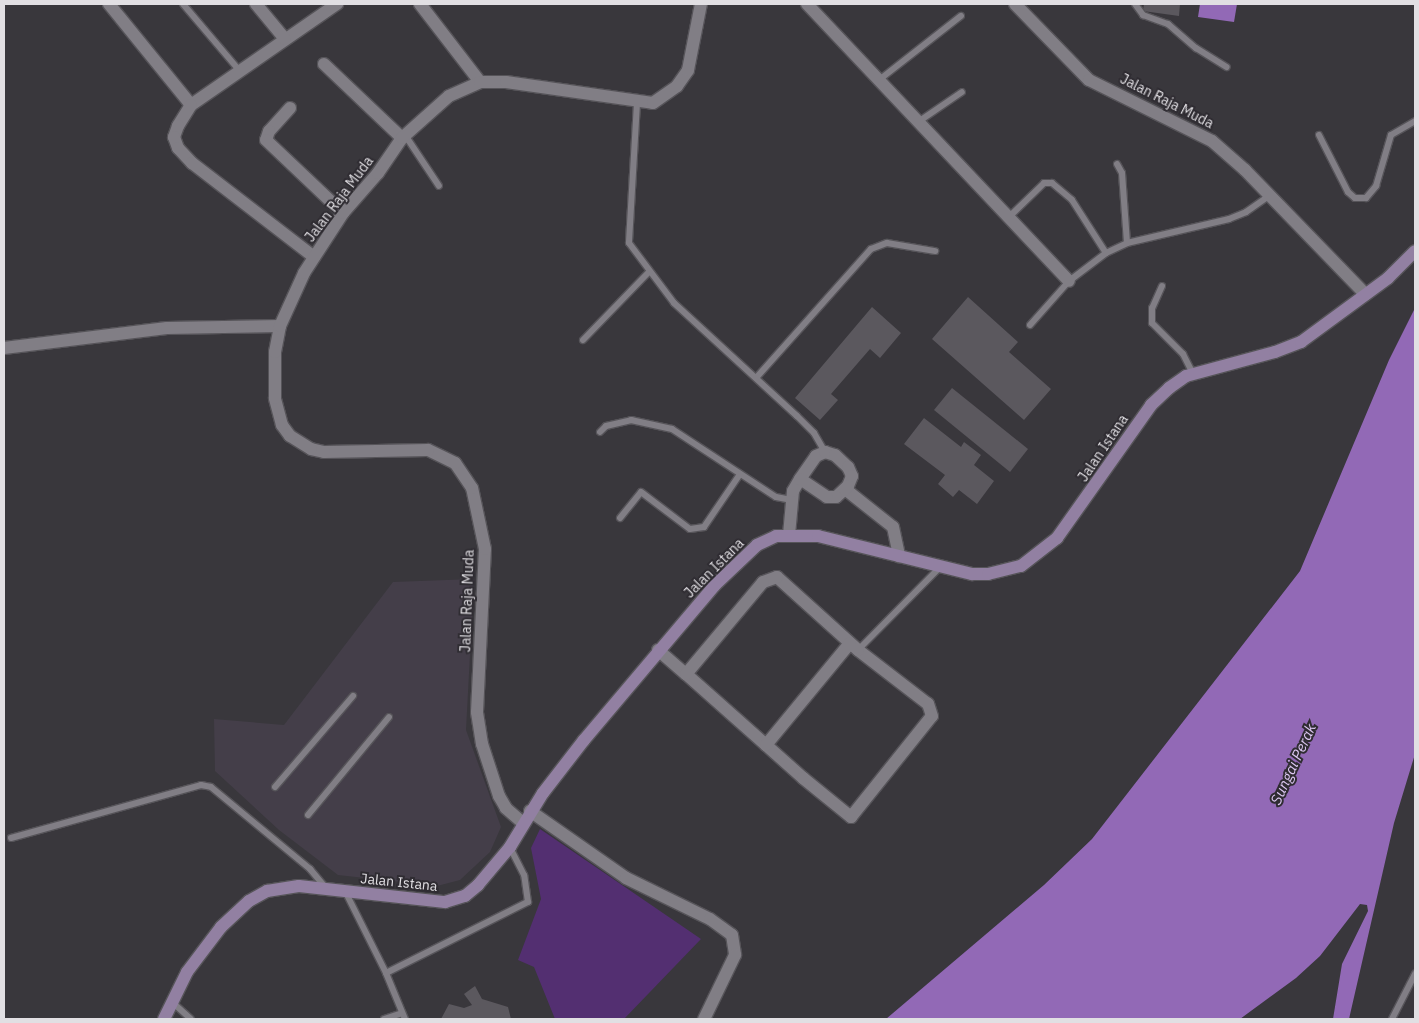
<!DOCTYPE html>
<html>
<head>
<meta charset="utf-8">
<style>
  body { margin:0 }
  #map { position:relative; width:1419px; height:1023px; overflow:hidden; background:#39373c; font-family:"IBM Plex Sans",sans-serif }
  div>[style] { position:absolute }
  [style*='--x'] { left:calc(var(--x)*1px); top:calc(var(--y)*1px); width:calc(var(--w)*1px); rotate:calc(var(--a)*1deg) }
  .built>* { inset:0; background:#443e49 }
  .green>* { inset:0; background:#532f71 }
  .water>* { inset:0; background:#9269b6 }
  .building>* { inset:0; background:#5b585e }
  .roads { filter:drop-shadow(1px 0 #565459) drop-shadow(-1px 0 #565459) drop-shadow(0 1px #565459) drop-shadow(0 -1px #565459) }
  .lane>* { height:6px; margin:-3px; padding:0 3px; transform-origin:3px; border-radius:3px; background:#817e85 }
  .street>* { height:12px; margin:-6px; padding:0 6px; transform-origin:6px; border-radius:6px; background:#817e85 }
  .secondary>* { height:12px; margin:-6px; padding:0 6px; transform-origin:6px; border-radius:6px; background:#9280a2 }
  span { translate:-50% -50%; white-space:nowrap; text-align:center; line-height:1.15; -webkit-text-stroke:4px #2f2c32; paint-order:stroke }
  .street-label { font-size:14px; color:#e1dfe3 }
  .water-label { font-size:15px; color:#dcc7f1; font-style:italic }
  .frame { position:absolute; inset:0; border:5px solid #e1dfe3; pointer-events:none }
</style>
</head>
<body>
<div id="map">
  <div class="built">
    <div style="clip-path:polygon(474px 579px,466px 730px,501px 827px,490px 852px,460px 880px,437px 886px,338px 875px,279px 830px,215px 771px,214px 719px,284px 725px,393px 582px)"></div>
  </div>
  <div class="green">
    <div style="clip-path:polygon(540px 829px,701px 939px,624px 1019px,555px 1019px,534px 967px,518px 960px,541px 899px,531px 848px)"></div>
  </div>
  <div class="water">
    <div style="clip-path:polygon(1200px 4px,1237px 4px,1234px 22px,1198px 17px)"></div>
    <div style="clip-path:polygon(1415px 308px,1415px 754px,1394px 823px,1349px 1019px,1333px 1019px,1342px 964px,1368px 911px,1367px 905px,1360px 904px,1320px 956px,1296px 978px,1240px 1019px,886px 1019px,1044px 885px,1092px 839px,1300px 571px,1389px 360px)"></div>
  </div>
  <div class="building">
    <div style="clip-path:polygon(1144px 4px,1180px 4px,1179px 16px,1143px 11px)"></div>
    <div style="clip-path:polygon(968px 297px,1018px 342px,1009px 352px,1051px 389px,1024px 420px,932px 339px)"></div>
    <div style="clip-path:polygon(872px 307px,901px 333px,880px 358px,870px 349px,831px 394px,838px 400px,820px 420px,795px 398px)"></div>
    <div style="clip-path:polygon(952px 388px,1028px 449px,1010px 472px,934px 410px)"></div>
    <div style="clip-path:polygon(924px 418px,961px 447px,964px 442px,981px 455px,974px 465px,994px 481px,977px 504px,959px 490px,953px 497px,938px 484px,945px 475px,904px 444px)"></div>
    <div style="clip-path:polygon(475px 986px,482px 999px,508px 1007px,511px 1019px,441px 1019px,449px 1004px,464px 1008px,472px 1005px,464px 994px)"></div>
  </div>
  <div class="roads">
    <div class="lane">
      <div style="--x:183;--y:4;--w:87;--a:49.7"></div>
      <div style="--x:1135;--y:4;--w:14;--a:54"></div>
      <div style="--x:1143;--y:15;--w:27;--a:20"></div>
      <div style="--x:1168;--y:24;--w:37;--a:41"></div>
      <div style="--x:1196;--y:48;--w:36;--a:32"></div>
      <div style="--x:879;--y:80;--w:104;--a:-38"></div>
      <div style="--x:637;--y:103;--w:140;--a:93.3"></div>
      <div style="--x:629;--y:243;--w:75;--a:53.1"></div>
      <div style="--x:674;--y:303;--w:167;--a:42.6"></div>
      <div style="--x:797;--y:416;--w:24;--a:45"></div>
      <div style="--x:814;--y:433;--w:22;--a:60"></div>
      <div style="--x:918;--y:122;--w:53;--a:-34.3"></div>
      <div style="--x:405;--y:135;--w:61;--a:56.3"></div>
      <div style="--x:1319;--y:135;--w:64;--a:63"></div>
      <div style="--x:1348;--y:192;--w:9;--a:41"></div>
      <div style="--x:1355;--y:198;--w:11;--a:0"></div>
      <div style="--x:1366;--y:198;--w:16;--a:-50"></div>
      <div style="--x:1376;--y:186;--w:53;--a:-73.6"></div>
      <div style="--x:1391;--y:135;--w:28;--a:-30"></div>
      <div style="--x:1117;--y:164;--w:10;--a:61"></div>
      <div style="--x:1122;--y:173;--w:70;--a:85.9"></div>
      <div style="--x:1010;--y:216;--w:47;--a:-44.1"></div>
      <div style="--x:1044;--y:183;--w:8;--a:0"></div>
      <div style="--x:1052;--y:183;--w:26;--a:40"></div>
      <div style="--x:1072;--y:200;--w:63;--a:57.3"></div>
      <div style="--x:1162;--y:286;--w:24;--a:114"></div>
      <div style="--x:1152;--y:308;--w:15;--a:90"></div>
      <div style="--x:1152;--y:323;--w:44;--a:45"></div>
      <div style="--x:1183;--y:354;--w:22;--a:63"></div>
      <div style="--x:1030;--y:325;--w:59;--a:-48.4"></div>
      <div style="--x:1069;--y:281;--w:46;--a:-37.1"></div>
      <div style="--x:1106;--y:253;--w:23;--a:-25"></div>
      <div style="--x:1127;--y:243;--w:105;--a:-13.2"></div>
      <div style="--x:1229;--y:219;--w:18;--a:-22"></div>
      <div style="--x:1246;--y:212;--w:29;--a:-35"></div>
      <div style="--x:583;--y:340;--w:95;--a:-45.9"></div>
      <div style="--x:756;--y:378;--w:173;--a:-48.3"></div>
      <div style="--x:871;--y:249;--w:17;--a:-21"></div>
      <div style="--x:887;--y:243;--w:49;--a:9.5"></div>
      <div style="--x:600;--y:432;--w:8;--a:-45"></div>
      <div style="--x:606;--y:426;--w:26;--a:-13"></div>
      <div style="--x:631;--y:420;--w:42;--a:12.4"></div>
      <div style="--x:672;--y:429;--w:124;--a:33.2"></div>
      <div style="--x:776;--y:497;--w:16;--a:11"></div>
      <div style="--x:620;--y:518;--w:33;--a:-51"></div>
      <div style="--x:641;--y:492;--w:61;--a:37.1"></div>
      <div style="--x:690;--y:529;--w:14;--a:-8"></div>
      <div style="--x:704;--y:527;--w:64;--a:-55.8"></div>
      <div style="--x:858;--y:650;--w:117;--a:-45.3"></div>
      <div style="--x:275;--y:787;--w:120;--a:-49.4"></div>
      <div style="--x:308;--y:815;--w:127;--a:-50.4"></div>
      <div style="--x:11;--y:838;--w:197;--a:-15.6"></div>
      <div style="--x:201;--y:785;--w:10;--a:11"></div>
      <div style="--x:211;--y:787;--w:129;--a:39.6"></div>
      <div style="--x:310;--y:869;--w:25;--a:50"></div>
      <div style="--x:345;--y:891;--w:92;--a:63.4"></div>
      <div style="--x:386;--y:973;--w:159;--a:-26.6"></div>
      <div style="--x:528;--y:902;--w:27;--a:-98"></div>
      <div style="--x:524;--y:875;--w:31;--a:-117"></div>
      <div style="--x:386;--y:973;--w:50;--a:67.6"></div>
      <div style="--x:172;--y:1002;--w:25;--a:42"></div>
      <div style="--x:384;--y:1019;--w:19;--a:-18"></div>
      <div style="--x:1392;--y:1019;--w:51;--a:-62.9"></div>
    </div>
    <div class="street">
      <div style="--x:109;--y:4;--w:130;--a:50.9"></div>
      <div style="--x:191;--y:105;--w:178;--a:-34.7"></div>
      <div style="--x:256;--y:4;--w:45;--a:50.4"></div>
      <div style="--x:420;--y:4;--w:98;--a:52.4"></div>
      <div style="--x:807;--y:4;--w:381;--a:46.6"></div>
      <div style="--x:1015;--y:4;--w:106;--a:45.8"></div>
      <div style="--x:1089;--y:80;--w:137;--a:26.4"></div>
      <div style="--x:1212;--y:141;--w:44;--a:41.3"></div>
      <div style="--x:1245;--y:170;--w:173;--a:45.9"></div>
      <div style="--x:324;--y:64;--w:108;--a:43.5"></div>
      <div style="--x:191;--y:105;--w:25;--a:122"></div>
      <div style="--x:178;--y:126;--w:12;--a:110"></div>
      <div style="--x:174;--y:137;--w:12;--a:70"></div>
      <div style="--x:178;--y:148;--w:21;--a:47"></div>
      <div style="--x:192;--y:163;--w:154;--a:37.6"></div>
      <div style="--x:290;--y:108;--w:31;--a:132"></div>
      <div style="--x:269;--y:131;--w:9;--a:108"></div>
      <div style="--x:266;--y:140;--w:106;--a:43.5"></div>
      <div style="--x:4;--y:348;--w:164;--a:-7"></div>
      <div style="--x:167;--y:328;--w:113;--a:-1"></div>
      <div style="--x:845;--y:489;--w:61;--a:38.4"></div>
      <div style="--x:893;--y:527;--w:30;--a:78"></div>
      <div style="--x:789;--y:535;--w:44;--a:-84.8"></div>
      <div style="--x:793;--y:491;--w:14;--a:-60"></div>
      <div style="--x:800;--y:479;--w:28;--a:-55"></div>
      <div style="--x:816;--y:456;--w:10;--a:-24"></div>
      <div style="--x:825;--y:452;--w:10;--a:17"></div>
      <div style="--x:835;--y:455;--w:18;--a:43"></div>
      <div style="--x:848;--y:467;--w:10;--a:66"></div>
      <div style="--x:852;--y:476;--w:11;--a:112"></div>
      <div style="--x:848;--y:486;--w:16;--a:137"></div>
      <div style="--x:836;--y:497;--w:9;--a:180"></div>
      <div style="--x:827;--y:497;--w:32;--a:-146"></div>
      <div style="--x:658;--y:650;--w:37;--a:41"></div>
      <div style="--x:686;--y:674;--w:107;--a:41.6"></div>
      <div style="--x:766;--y:745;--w:50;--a:41.7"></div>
      <div style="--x:803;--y:778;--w:62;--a:39.1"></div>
      <div style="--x:851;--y:817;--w:129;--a:-51.3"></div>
      <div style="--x:932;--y:716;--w:13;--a:-108"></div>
      <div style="--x:928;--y:704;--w:88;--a:-142.4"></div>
      <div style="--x:858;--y:650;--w:109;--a:-138"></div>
      <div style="--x:777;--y:577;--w:15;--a:160"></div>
      <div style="--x:763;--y:582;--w:120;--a:129.9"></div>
      <div style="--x:766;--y:745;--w:132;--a:-50.5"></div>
      <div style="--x:530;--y:811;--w:117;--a:34.9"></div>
      <div style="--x:626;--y:878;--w:93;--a:26"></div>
      <div style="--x:710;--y:919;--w:27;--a:36"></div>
      <div style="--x:732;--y:935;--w:20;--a:81"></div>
      <div style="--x:735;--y:955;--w:71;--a:115.8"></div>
      <div style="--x:523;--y:823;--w:23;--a:-139"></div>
      <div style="--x:506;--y:808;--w:14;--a:-120"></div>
      <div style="--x:499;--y:796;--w:55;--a:-108.1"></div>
      <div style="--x:482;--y:744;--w:32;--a:-99"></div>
      <div style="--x:477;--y:712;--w:163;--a:-87.2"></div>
      <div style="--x:485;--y:549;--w:62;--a:-102"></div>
      <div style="--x:472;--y:488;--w:30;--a:-124"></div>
      <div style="--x:455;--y:463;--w:30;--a:-154"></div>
      <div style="--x:428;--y:450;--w:104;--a:178.9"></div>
      <div style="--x:324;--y:452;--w:13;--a:-167"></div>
      <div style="--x:311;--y:449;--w:25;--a:-148"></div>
      <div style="--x:290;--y:436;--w:14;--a:-126"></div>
      <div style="--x:282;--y:425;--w:28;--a:-105"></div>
      <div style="--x:275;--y:398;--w:46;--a:-90"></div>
      <div style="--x:275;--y:352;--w:26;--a:-79"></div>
      <div style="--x:280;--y:326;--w:58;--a:-65.6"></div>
      <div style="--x:304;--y:273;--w:72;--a:-57"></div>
      <div style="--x:343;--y:213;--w:53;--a:-48.8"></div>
      <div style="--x:378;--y:173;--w:42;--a:-55.6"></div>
      <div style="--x:402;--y:138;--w:63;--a:-41.8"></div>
      <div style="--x:449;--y:96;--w:34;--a:-24"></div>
      <div style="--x:480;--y:82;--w:26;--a:0"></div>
      <div style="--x:506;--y:82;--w:148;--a:8.1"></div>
      <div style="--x:653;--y:103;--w:29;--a:-35"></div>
      <div style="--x:677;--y:86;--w:19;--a:-55"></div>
      <div style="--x:688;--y:70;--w:67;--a:-78.9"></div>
    </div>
    <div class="secondary">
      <div style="--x:164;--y:1019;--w:52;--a:-63.9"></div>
      <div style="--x:187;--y:972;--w:56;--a:-52.9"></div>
      <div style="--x:221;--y:927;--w:38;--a:-43"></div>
      <div style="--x:249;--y:901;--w:21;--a:-29"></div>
      <div style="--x:267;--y:891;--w:32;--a:-9"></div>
      <div style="--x:299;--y:886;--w:147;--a:6.3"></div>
      <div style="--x:445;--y:902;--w:21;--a:-17"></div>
      <div style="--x:465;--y:896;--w:17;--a:-40"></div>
      <div style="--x:478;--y:885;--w:50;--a:-49.9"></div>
      <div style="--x:510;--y:847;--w:63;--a:-58.6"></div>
      <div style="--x:543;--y:793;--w:67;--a:-52.3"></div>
      <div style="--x:584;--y:740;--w:202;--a:-49.8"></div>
      <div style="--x:714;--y:586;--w:59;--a:-43.6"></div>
      <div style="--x:757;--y:545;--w:21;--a:-25"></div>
      <div style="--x:776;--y:536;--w:42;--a:0"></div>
      <div style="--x:818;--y:536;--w:159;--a:13.9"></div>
      <div style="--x:972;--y:574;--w:16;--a:0"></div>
      <div style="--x:988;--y:574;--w:34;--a:-14"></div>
      <div style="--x:1021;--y:566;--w:46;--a:-37.9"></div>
      <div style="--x:1057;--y:538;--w:163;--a:-54.7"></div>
      <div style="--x:1151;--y:405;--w:25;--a:-43"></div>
      <div style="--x:1169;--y:388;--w:21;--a:-35"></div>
      <div style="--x:1186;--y:376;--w:92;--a:-15.1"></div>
      <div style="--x:1275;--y:352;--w:28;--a:-21"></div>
      <div style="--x:1301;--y:342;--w:108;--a:-36.3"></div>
      <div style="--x:1388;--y:278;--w:38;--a:-45"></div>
    </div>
  </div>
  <div class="street-label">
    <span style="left:1167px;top:101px;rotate:27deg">Jalan Raja Muda</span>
    <span style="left:339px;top:199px;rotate:-53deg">Jalan Raja Muda</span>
    <span style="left:1103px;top:448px;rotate:-56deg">Jalan Istana</span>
    <span style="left:714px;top:568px;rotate:-45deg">Jalan Istana</span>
    <span style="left:467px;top:601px;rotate:-88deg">Jalan Raja Muda</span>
    <span style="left:399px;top:882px;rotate:6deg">Jalan Istana</span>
  </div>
  <div class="water-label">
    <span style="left:1293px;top:764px;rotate:-65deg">Sungai Perak</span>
  </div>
  <div class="frame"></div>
</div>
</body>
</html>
